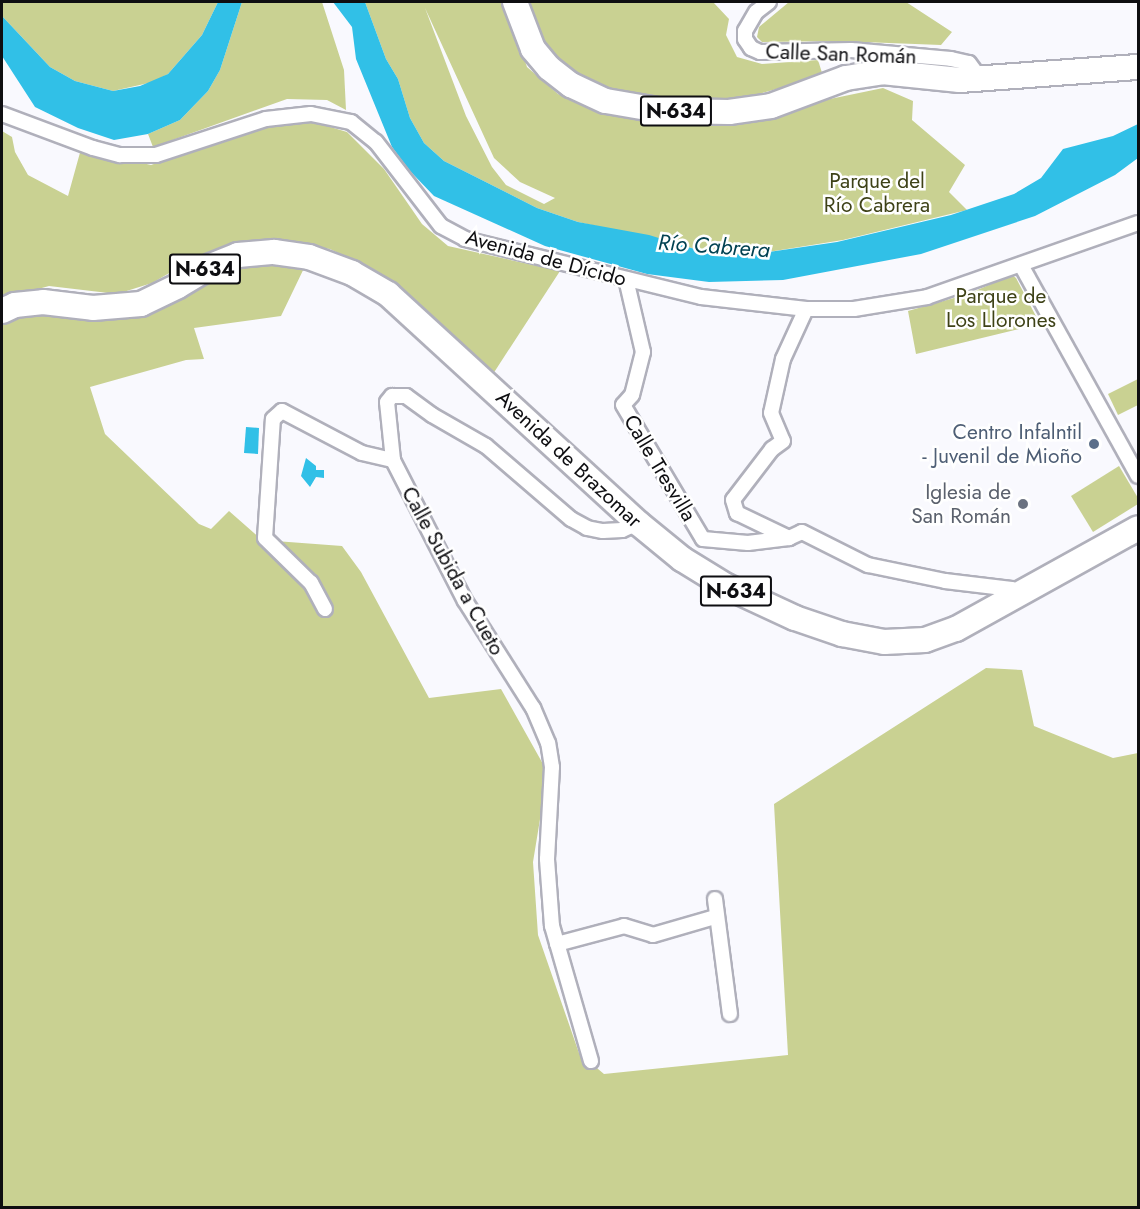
<!DOCTYPE html>
<html>
<head>
<meta charset="utf-8">
<style>
  body { margin:0 }
  #map { position:relative; width:1140px; height:1209px; overflow:hidden; background:#f9f9fe; font-family:Jost,sans-serif }
  div>[style] { position:absolute }
  [style*='--x'] { left:calc(var(--x)*1px); top:calc(var(--y)*1px); width:calc(var(--w)*1px); rotate:calc(var(--a)*1deg) }
  .green>* { inset:0; background:#c9d192 }
  .water>* { inset:0; background:#31c0e7 }
  .roads { filter:drop-shadow(2px 0 #b0b0bb) drop-shadow(-2px 0 #b0b0bb) drop-shadow(0 2px #b0b0bb) drop-shadow(0 -2px #b0b0bb) }
  .minor>* { height:14px; margin:-7px; padding:0 7px; transform-origin:7px; border-radius:7px; background:#fff }
  .trunk>* { height:24px; margin:-12px; padding:0 12px; transform-origin:12px; border-radius:12px; background:#fff }
  .dots>* { width:16px; height:16px; translate:-50% -50%; box-sizing:border-box; border:3px solid #fff; border-radius:50% }
  span { translate:-50% -50%; white-space:nowrap; text-align:center; line-height:1.15; -webkit-text-stroke:5px #fff; paint-order:stroke }
  .shield-label span { padding:2px 4px; background:#fff; border:2px solid; border-radius:4px; -webkit-text-stroke-width:0 }
  .shield-label { font-size:20px; color:#0e0e11; font-weight:700 }
  .street-label { font-size:21px; color:#0e0e11 }
  .park-label { font-size:21px; color:#3e4217 }
  .service-label { font-size:21px; color:#4e5e75 }
  .right { translate:-100% -50%; text-align:right }
  .worship-label { font-size:21px; color:#5b616d }
  .water-label { font-size:22px; color:#014151; font-style:italic }
  .frame { position:absolute; inset:0; border:3px solid #0e0e11; pointer-events:none }
</style>
</head>
<body>
<div id="map">
  <div class="green">
    <div style="clip-path:polygon(2px 2px,218px 2px,202px 35px,168px 74px,153px 82px,113px 91px,75px 81px,50px 67px,2px 16px)"></div>
    <div style="clip-path:polygon(242px 2px,322px 2px,344px 70px,346px 110px,327px 100px,287px 99px,153px 147px,148px 134px,180px 120px,208px 91px,220px 70px)"></div>
    <div style="clip-path:polygon(evenodd,365px 2px,505px 2px,527px 67px,558px 94px,624px 118px,691px 122px,760px 121px,830px 99px,883px 88px,913px 101px,912px 120px,965px 165px,949px 192px,967px 210px,843px 240px,756px 254px,711px 254px,679px 244px,578px 222px,537px 208px,444px 161px,424px 143px,410px 118px,398px 79px,386px 59px,365px 2px,425px 8px,494px 158px,520px 182px,555px 198px,544px 204px,506px 185px,492px 167px,466px 116px,425px 8px)"></div>
    <div style="clip-path:polygon(527px 2px,713px 2px,729px 19px,726px 35px,737px 57px,762px 64px,818px 60px,823px 76px,748px 97px,716px 102px,636px 94px,606px 88px,576px 75px,549px 52px)"></div>
    <div style="clip-path:polygon(789px 2px,906px 2px,952px 32px,941px 45px,837px 41px,762px 42px,757px 37px,759px 27px)"></div>
    <div style="clip-path:polygon(307px 120px,347px 132px,384px 169px,422px 224px,448px 246px,560px 271px,493px 374px,452px 340px,408px 296px,374px 271px,330px 249px,279px 243px,226px 245px,192px 260px,152px 283px,117px 294px,49px 286px,2px 299px,2px 131px,12px 137px,15px 152px,28px 175px,68px 196px,81px 149px,151px 165px,267px 124px)"></div>
    <div style="clip-path:polygon(307px 262px,281px 316px,194px 328px,204px 359px,186px 360px,90px 387px,105px 434px,199px 524px,211px 529px,229px 511px,262px 540px,342px 546px,361px 572px,429px 698px,501px 689px,557px 789px,542px 807px,533px 862px,538px 935px,579px 1053px,604px 1074px,788px 1055px,774px 804px,986px 668px,1022px 670px,1034px 726px,1113px 758px,1138px 753px,1138px 1207px,2px 1208px,2px 318px,39px 309px,80px 313px,244px 263px)"></div>
    <div style="clip-path:polygon(1012px 275px,1016px 278px,1040px 324px,916px 354px,908px 311px,968px 294px)"></div>
    <div style="clip-path:polygon(1138px 379px,1138px 405px,1118px 415px,1108px 394px)"></div>
    <div style="clip-path:polygon(1119px 466px,1138px 498px,1138px 504px,1093px 532px,1071px 496px)"></div>
  </div>
  <div class="water">
    <div style="clip-path:polygon(218px 2px,242px 2px,220px 70px,208px 91px,180px 120px,148px 134px,114px 140px,78px 128px,35px 107px,2px 56px,2px 16px,50px 67px,75px 81px,113px 91px,140px 86px,168px 74px,202px 35px)"></div>
    <div style="clip-path:polygon(333px 2px,365px 2px,386px 59px,398px 79px,410px 118px,424px 143px,444px 161px,537px 208px,578px 222px,649px 235px,711px 254px,756px 254px,837px 242px,951px 215px,1014px 194px,1041px 178px,1063px 149px,1113px 136px,1138px 124px,1138px 158px,1115px 175px,1035px 216px,921px 254px,783px 280px,709px 282px,647px 274px,545px 246px,434px 196px,409px 170px,392px 147px,356px 59px,352px 27px)"></div>
    <div style="clip-path:polygon(246px 427px,259px 428px,258px 454px,244px 453px)"></div>
    <div style="clip-path:polygon(306px 458px,316px 466px,316px 470px,324px 470px,324px 478px,316px 477px,310px 487px,301px 476px)"></div>
  </div>
  <div class="roads">
    <div class="minor">
      <div style="--x:769;--y:2;--w:16;--a:142"></div>
      <div style="--x:756;--y:12;--w:22;--a:120"></div>
      <div style="--x:745;--y:31;--w:8;--a:90"></div>
      <div style="--x:745;--y:39;--w:11;--a:56"></div>
      <div style="--x:751;--y:48;--w:10;--a:24"></div>
      <div style="--x:760;--y:52;--w:91;--a:-1.3"></div>
      <div style="--x:851;--y:50;--w:100;--a:5.1"></div>
      <div style="--x:951;--y:59;--w:18;--a:13"></div>
      <div style="--x:969;--y:63;--w:19;--a:54"></div>
      <div style="--x:2;--y:114;--w:97;--a:20.5"></div>
      <div style="--x:93;--y:148;--w:28;--a:15"></div>
      <div style="--x:120;--y:155;--w:36;--a:0"></div>
      <div style="--x:156;--y:155;--w:116;--a:-18.1"></div>
      <div style="--x:266;--y:119;--w:45;--a:-6.3"></div>
      <div style="--x:311;--y:114;--w:41;--a:11.3"></div>
      <div style="--x:351;--y:122;--w:32;--a:39"></div>
      <div style="--x:376;--y:142;--w:106;--a:52.3"></div>
      <div style="--x:441;--y:226;--w:27;--a:28"></div>
      <div style="--x:465;--y:239;--w:243;--a:13.8"></div>
      <div style="--x:701;--y:297;--w:106;--a:6.5"></div>
      <div style="--x:806;--y:309;--w:48;--a:0"></div>
      <div style="--x:854;--y:309;--w:74;--a:-9.3"></div>
      <div style="--x:927;--y:297;--w:224;--a:-19.3"></div>
      <div style="--x:1021;--y:265;--w:241;--a:61"></div>
      <div style="--x:626;--y:279;--w:75;--a:76.9"></div>
      <div style="--x:643;--y:352;--w:44;--a:104.3"></div>
      <div style="--x:632;--y:395;--w:13;--a:132"></div>
      <div style="--x:623;--y:405;--w:156;--a:59.2"></div>
      <div style="--x:703;--y:539;--w:45;--a:5.1"></div>
      <div style="--x:748;--y:543;--w:41;--a:-7"></div>
      <div style="--x:806;--y:309;--w:55;--a:114.7"></div>
      <div style="--x:783;--y:359;--w:55;--a:102.5"></div>
      <div style="--x:771;--y:413;--w:30;--a:67"></div>
      <div style="--x:783;--y:441;--w:14;--a:144"></div>
      <div style="--x:772;--y:449;--w:64;--a:127.4"></div>
      <div style="--x:733;--y:500;--w:14;--a:73"></div>
      <div style="--x:737;--y:513;--w:58;--a:25.7"></div>
      <div style="--x:789;--y:538;--w:14;--a:-25"></div>
      <div style="--x:802;--y:532;--w:74;--a:26.6"></div>
      <div style="--x:868;--y:565;--w:79;--a:11.7"></div>
      <div style="--x:945;--y:581;--w:67;--a:6.8"></div>
      <div style="--x:1012;--y:589;--w:7;--a:56"></div>
      <div style="--x:325;--y:609;--w:30;--a:-118"></div>
      <div style="--x:311;--y:583;--w:64;--a:-135.6"></div>
      <div style="--x:265;--y:538;--w:119;--a:-86.2"></div>
      <div style="--x:273;--y:419;--w:12;--a:-42"></div>
      <div style="--x:282;--y:411;--w:90;--a:27.7"></div>
      <div style="--x:362;--y:453;--w:32;--a:13"></div>
      <div style="--x:715;--y:899;--w:116;--a:82.6"></div>
      <div style="--x:557;--y:944;--w:69;--a:-15"></div>
      <div style="--x:624;--y:926;--w:30;--a:17"></div>
      <div style="--x:653;--y:935;--w:65;--a:-16.2"></div>
      <div style="--x:591;--y:1061;--w:141;--a:-106.1"></div>
      <div style="--x:552;--y:926;--w:67;--a:-94.3"></div>
      <div style="--x:547;--y:859;--w:92;--a:-86.9"></div>
      <div style="--x:552;--y:767;--w:24;--a:-99"></div>
      <div style="--x:548;--y:743;--w:38;--a:-113"></div>
      <div style="--x:533;--y:708;--w:127;--a:-122.4"></div>
      <div style="--x:465;--y:601;--w:158;--a:-117.1"></div>
      <div style="--x:393;--y:460;--w:58;--a:-95.9"></div>
      <div style="--x:387;--y:402;--w:8;--a:-50"></div>
      <div style="--x:392;--y:396;--w:14;--a:0"></div>
      <div style="--x:406;--y:396;--w:32;--a:36"></div>
      <div style="--x:432;--y:415;--w:62;--a:29.9"></div>
      <div style="--x:486;--y:446;--w:112;--a:40.7"></div>
      <div style="--x:571;--y:519;--w:18;--a:29"></div>
      <div style="--x:587;--y:528;--w:16;--a:11"></div>
      <div style="--x:603;--y:531;--w:19;--a:-3"></div>
      <div style="--x:622;--y:530;--w:17;--a:-24"></div>
    </div>
    <div class="trunk">
      <div style="--x:515;--y:2;--w:50;--a:69"></div>
      <div style="--x:533;--y:49;--w:25;--a:50"></div>
      <div style="--x:549;--y:68;--w:28;--a:38"></div>
      <div style="--x:571;--y:85;--w:38;--a:25"></div>
      <div style="--x:606;--y:101;--w:59;--a:9.8"></div>
      <div style="--x:664;--y:111;--w:65;--a:0.9"></div>
      <div style="--x:729;--y:112;--w:42;--a:-8.1"></div>
      <div style="--x:771;--y:106;--w:80;--a:-20.5"></div>
      <div style="--x:846;--y:78;--w:36;--a:-9"></div>
      <div style="--x:882;--y:72;--w:78;--a:5.9"></div>
      <div style="--x:960;--y:80;--w:178;--a:-4.2"></div>
      <div style="--x:2;--y:311;--w:14;--a:-25"></div>
      <div style="--x:15;--y:305;--w:28;--a:-6"></div>
      <div style="--x:43;--y:302;--w:50;--a:6.8"></div>
      <div style="--x:93;--y:308;--w:48;--a:-4.8"></div>
      <div style="--x:141;--y:304;--w:41;--a:-25.9"></div>
      <div style="--x:178;--y:286;--w:39;--a:-31"></div>
      <div style="--x:211;--y:266;--w:29;--a:-22"></div>
      <div style="--x:238;--y:255;--w:36;--a:-5"></div>
      <div style="--x:274;--y:252;--w:35;--a:8"></div>
      <div style="--x:309;--y:257;--w:46;--a:20.4"></div>
      <div style="--x:352;--y:273;--w:42;--a:30.3"></div>
      <div style="--x:388;--y:294;--w:339;--a:42.5"></div>
      <div style="--x:638;--y:523;--w:57;--a:39.3"></div>
      <div style="--x:682;--y:559;--w:52;--a:31.5"></div>
      <div style="--x:726;--y:586;--w:76;--a:24.9"></div>
      <div style="--x:795;--y:618;--w:50;--a:18.8"></div>
      <div style="--x:842;--y:634;--w:43;--a:10.8"></div>
      <div style="--x:884;--y:642;--w:41;--a:-2.8"></div>
      <div style="--x:925;--y:640;--w:33;--a:-20"></div>
      <div style="--x:956;--y:629;--w:208;--a:-29"></div>
    </div>
  </div>
  <div class="dots">
    <div style="left:1094px;top:444px;background:#5c6f8a"></div>
    <div style="left:1023px;top:504px;background:#6b7280"></div>
  </div>
  <div class="shield-label">
    <span style="left:676px;top:111px">N-634</span>
    <span style="left:205px;top:269px">N-634</span>
    <span style="left:736px;top:591px">N-634</span>
  </div>
  <div class="street-label">
    <span style="left:841px;top:54px;rotate:2deg">Calle San Román</span>
    <span style="left:546px;top:258px;rotate:15deg">Avenida de Dícido</span>
    <span style="left:569px;top:459px;rotate:43deg">Avenida de Brazomar</span>
    <span style="left:660px;top:468px;rotate:59deg">Calle Tresvilla</span>
    <span style="left:453px;top:571px;rotate:61deg">Calle Subida a Cueto</span>
  </div>
  <div class="park-label">
    <span style="left:877px;top:193px">Parque del<br>Río Cabrera</span>
    <span style="left:1001px;top:308px">Parque de<br>Los Llorones</span>
  </div>
  <div class="service-label">
    <span class="right" style="left:1082px;top:444px">Centro Infalntil<br>- Juvenil de Mioño</span>
  </div>
  <div class="worship-label">
    <span class="right" style="left:1011px;top:504px">Iglesia de<br>San Román</span>
  </div>
  <div class="water-label">
    <span style="left:714px;top:246px;rotate:4deg">Río Cabrera</span>
  </div>
  <div class="frame"></div>
</div>
</body>
</html>
